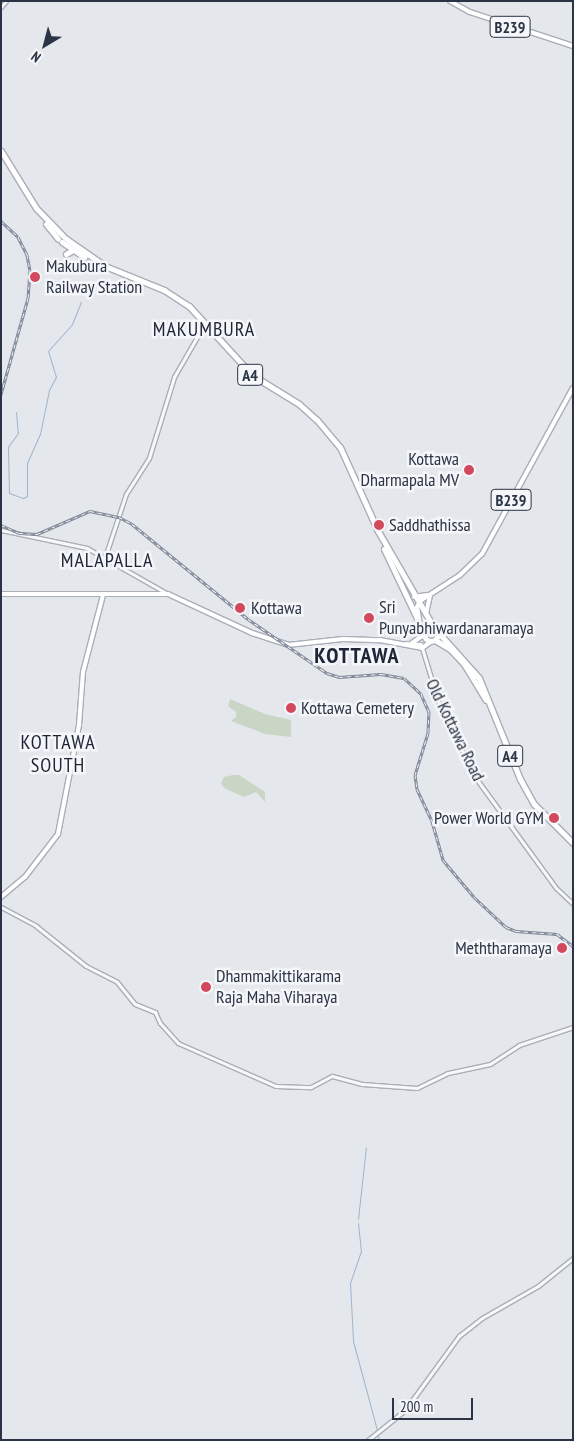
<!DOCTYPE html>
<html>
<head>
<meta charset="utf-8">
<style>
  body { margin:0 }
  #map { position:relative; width:574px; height:1441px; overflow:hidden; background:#e4e7ec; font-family:"PT Sans Narrow",sans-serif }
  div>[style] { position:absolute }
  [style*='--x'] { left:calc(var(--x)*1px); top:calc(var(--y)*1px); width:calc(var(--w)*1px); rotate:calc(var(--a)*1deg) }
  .green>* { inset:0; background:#c9d6c5 }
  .stream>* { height:1px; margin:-0.5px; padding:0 0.5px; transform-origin:0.5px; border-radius:0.5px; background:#9fb4cc }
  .roads { filter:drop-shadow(1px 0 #a9aeb7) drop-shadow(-1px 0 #a9aeb7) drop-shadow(0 1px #a9aeb7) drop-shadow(0 -1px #a9aeb7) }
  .minor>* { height:3px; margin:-1.5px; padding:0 1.5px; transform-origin:1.5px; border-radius:1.5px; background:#f7f8fa }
  .major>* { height:4px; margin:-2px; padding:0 2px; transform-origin:2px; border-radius:2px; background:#fff }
  .highway>* { height:5px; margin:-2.5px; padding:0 2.5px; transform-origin:2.5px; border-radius:2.5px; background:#fff }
  .highway>.ring { margin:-2.5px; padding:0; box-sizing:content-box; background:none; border:5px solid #fff; border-radius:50% }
  .rail>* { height:3px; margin-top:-1.5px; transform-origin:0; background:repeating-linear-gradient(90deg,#f4f6f9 0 4px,#7d8696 0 8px); box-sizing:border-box; border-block:1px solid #7d8696 }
  .dots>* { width:14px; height:14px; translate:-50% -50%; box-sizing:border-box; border:2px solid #f4f6f9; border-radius:50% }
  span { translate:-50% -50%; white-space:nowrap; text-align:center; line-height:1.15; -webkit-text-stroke:5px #f4f6f9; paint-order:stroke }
  .shield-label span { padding:1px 4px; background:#f4f6f9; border:1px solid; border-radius:4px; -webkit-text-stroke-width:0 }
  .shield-label { font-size:16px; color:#2b3445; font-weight:700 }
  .poi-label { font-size:18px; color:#2b3445 }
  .left { translate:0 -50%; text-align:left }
  .right { translate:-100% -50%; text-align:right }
  .street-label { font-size:18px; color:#2b3445 }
  .quarter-label { font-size:20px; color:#1d2536; letter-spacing:1px }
  .district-label { font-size:22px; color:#1d2536; font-weight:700; letter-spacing:1px }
  .frame { position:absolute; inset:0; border:2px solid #2b3445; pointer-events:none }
  .north { position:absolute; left:20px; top:20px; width:50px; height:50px; -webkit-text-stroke:4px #f4f6f9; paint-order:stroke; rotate:217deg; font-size:14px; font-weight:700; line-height:20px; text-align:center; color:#2b3445 }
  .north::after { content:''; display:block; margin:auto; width:18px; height:22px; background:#2b3445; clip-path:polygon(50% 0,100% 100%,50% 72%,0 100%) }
  .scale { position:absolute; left:392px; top:1398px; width:81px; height:22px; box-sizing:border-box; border:2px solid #2b3445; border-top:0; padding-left:6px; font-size:15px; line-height:18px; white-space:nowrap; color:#2b3445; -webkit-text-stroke:4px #f4f6f9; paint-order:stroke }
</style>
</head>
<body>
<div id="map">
  <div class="green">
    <div style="clip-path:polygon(230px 699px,265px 714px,291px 720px,291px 737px,265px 734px,231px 721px,236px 717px,236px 712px,228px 706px)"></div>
    <div style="clip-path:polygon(233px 775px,239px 775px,265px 792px,265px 802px,256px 792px,244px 797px,226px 789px,221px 784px,224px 777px)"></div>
  </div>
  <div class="stream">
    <div style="--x:16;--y:412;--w:21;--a:85"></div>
    <div style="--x:18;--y:433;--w:17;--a:126"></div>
    <div style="--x:8;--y:447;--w:46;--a:88.8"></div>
    <div style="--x:9;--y:493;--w:15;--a:20"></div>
    <div style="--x:23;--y:498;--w:4;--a:-27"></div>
    <div style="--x:27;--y:496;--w:33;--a:-90"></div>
    <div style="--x:27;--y:463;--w:32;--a:-66"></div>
    <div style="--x:40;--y:434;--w:45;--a:-78.4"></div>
    <div style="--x:49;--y:390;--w:15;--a:-62"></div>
    <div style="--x:56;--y:377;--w:27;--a:-107"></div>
    <div style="--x:48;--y:351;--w:36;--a:-48"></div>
    <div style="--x:72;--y:324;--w:24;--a:-68"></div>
    <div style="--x:358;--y:1219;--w:72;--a:-83.7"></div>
    <div style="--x:358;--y:1223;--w:28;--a:84"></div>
    <div style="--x:361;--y:1251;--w:34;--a:109"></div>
    <div style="--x:350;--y:1283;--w:58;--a:87"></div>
    <div style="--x:353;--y:1341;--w:92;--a:74.9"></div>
    <div style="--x:378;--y:1436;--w:4;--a:76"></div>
  </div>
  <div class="roads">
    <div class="minor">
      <div style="--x:1;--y:7;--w:8;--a:-50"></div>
      <div style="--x:1;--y:530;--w:88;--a:11.8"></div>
      <div style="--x:87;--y:548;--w:93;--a:29.6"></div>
      <div style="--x:105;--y:557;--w:66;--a:-71.6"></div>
      <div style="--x:126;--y:494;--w:43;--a:-57.4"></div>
      <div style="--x:149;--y:458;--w:85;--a:-72.8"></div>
      <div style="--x:174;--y:377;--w:62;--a:-60.1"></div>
      <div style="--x:422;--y:648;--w:59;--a:73.1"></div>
      <div style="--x:439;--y:704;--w:81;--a:63.7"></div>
      <div style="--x:475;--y:777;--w:137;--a:53.9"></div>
      <div style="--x:556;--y:888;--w:23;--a:43"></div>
      <div style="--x:1;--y:907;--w:40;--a:28"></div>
      <div style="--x:36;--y:926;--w:64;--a:38.7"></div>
      <div style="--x:86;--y:966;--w:35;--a:27"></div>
      <div style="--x:117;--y:982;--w:28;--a:51"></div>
      <div style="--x:135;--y:1004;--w:22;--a:22"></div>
      <div style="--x:155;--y:1012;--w:12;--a:66"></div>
      <div style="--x:160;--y:1023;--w:27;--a:48"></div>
      <div style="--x:178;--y:1043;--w:107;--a:23.7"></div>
      <div style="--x:276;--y:1086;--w:35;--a:2"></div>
      <div style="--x:311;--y:1087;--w:24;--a:-28"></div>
      <div style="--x:332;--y:1076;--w:31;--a:15"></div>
      <div style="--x:362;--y:1084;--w:55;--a:4.2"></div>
      <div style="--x:417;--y:1088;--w:34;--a:-26"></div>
      <div style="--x:448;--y:1073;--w:43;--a:-12.1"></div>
      <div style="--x:490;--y:1064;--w:35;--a:-33"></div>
      <div style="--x:519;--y:1045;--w:57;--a:-18.4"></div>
      <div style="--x:368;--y:1440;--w:48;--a:-39"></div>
      <div style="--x:405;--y:1410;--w:92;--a:-53.9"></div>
      <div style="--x:459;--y:1336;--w:29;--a:-38"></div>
      <div style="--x:482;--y:1318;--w:64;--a:-29.7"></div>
      <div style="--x:538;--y:1286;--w:45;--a:-38.7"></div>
    </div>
    <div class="major">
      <div style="--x:450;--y:1;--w:23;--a:29"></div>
      <div style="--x:470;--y:12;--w:108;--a:18.3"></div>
      <div style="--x:1;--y:594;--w:167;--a:0"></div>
      <div style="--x:168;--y:594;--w:93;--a:24.9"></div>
      <div style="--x:252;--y:633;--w:38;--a:18"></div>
      <div style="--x:288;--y:645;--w:55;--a:-6.2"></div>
      <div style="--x:343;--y:639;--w:37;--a:2"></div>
      <div style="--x:380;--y:640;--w:43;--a:10.8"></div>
      <div style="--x:422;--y:648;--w:12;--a:-35"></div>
      <div style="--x:414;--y:597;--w:13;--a:-9"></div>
      <div style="--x:426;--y:614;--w:19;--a:-78"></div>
      <div style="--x:419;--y:619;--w:12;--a:-99"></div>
      <div style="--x:417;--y:607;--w:7;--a:-63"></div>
      <div style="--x:420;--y:601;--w:48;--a:-33"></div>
      <div style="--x:460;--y:575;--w:30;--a:-44"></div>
      <div style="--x:482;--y:554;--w:189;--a:-61.3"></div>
      <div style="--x:412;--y:643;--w:14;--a:-34"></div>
      <div style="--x:406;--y:644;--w:15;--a:4"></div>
      <div style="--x:1;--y:897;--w:31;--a:-40"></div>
      <div style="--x:25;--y:877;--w:54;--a:-52.5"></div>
      <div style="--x:58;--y:834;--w:111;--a:-79.1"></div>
      <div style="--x:79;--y:725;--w:53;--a:-85.7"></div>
      <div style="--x:83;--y:672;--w:80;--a:-75.4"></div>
    </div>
    <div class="highway">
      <div style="--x:1;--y:151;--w:67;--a:58.4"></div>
      <div style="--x:36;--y:208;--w:39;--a:46"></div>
      <div style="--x:46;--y:224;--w:19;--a:51"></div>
      <div style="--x:65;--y:238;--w:49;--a:35"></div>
      <div style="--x:105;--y:266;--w:64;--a:22.1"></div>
      <div style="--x:164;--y:290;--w:30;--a:33"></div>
      <div style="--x:189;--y:306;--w:93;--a:47.6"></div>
      <div style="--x:252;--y:375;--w:55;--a:31.7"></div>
      <div style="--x:299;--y:404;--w:24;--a:42"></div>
      <div style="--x:317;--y:420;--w:35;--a:50"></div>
      <div style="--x:340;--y:447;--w:92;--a:65.7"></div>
      <div style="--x:378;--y:531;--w:112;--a:60"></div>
      <div style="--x:62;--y:242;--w:27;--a:34"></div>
      <div style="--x:66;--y:254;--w:8;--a:-30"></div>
      <div style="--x:384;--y:549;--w:93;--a:64.5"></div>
      <div class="ring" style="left:424px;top:627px;width:9px;height:9px"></div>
      <div style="--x:437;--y:631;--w:63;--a:48.2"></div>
      <div style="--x:479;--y:678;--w:109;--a:67.9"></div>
      <div style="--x:520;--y:779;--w:29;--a:61"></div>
      <div style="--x:534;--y:804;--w:55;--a:45"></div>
      <div style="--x:435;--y:640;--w:17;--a:31"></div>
      <div style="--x:450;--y:649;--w:21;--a:47"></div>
      <div style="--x:464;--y:664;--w:42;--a:58.6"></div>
    </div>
  </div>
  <div class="rail">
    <div style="--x:1;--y:221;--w:23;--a:43"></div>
    <div style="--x:18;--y:237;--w:20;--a:63"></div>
    <div style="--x:27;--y:255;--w:15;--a:79"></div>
    <div style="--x:30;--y:270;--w:28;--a:94"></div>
    <div style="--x:28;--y:298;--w:100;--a:105.7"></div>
    <div style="--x:1;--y:525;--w:20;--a:24"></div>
    <div style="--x:19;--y:533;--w:18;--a:3"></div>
    <div style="--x:37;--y:534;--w:58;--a:-23.5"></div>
    <div style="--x:90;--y:511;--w:30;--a:12"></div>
    <div style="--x:119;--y:517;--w:15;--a:28"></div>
    <div style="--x:132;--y:524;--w:150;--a:39.3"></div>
    <div style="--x:248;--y:619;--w:96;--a:34.4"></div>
    <div style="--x:327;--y:673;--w:13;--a:18"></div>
    <div style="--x:339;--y:677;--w:42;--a:-4.1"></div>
    <div style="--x:381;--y:674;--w:23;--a:10"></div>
    <div style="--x:404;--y:678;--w:23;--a:43"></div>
    <div style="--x:421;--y:694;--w:20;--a:66"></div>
    <div style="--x:429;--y:712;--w:21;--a:93"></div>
    <div style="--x:428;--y:733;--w:44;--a:107.2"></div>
    <div style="--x:415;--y:775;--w:14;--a:82"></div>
    <div style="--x:417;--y:789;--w:35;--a:65"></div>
    <div style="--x:432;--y:821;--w:41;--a:74.2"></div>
    <div style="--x:443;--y:860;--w:48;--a:50"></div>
    <div style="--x:474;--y:897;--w:44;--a:43.2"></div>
    <div style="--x:506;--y:927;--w:11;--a:22"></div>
    <div style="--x:516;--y:931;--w:41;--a:4.2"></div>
    <div style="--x:557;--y:934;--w:20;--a:37"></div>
  </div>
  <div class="dots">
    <div style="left:35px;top:277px;background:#d1495b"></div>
    <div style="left:469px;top:470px;background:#d1495b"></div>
    <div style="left:379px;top:525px;background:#d1495b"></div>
    <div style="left:240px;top:608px;background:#d1495b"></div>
    <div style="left:369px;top:618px;background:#d1495b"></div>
    <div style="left:291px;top:708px;background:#d1495b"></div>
    <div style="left:554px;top:818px;background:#d1495b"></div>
    <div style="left:562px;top:948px;background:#d1495b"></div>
    <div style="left:206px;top:987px;background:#d1495b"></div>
  </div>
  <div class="shield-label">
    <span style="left:510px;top:27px">B239</span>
    <span style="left:250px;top:375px">A4</span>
    <span style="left:511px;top:500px">B239</span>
    <span style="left:510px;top:756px">A4</span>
  </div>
  <div class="poi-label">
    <span class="left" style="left:46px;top:277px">Makubura<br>Railway Station</span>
    <span class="right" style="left:459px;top:470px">Kottawa<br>Dharmapala MV</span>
    <span class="left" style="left:389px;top:525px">Saddhathissa</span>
    <span class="left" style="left:251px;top:608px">Kottawa</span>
    <span class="left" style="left:379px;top:618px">Sri<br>Punyabhiwardanaramaya</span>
    <span class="left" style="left:301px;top:708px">Kottawa Cemetery</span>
    <span class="right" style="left:544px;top:818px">Power World GYM</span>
    <span class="right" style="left:552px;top:948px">Meththaramaya</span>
    <span class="left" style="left:216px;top:987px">Dhammakittikarama<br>Raja Maha Viharaya</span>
  </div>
  <div class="street-label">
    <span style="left:455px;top:730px;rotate:64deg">Old Kottawa Road</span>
  </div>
  <div class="quarter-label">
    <span style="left:204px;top:329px">MAKUMBURA</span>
    <span style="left:107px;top:560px">MALAPALLA</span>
    <span style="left:58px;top:754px">KOTTAWA<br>SOUTH</span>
  </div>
  <div class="district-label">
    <span style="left:357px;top:656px">KOTTAWA</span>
  </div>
  <div class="frame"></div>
  <div class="north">N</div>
  <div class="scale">200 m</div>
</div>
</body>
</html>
